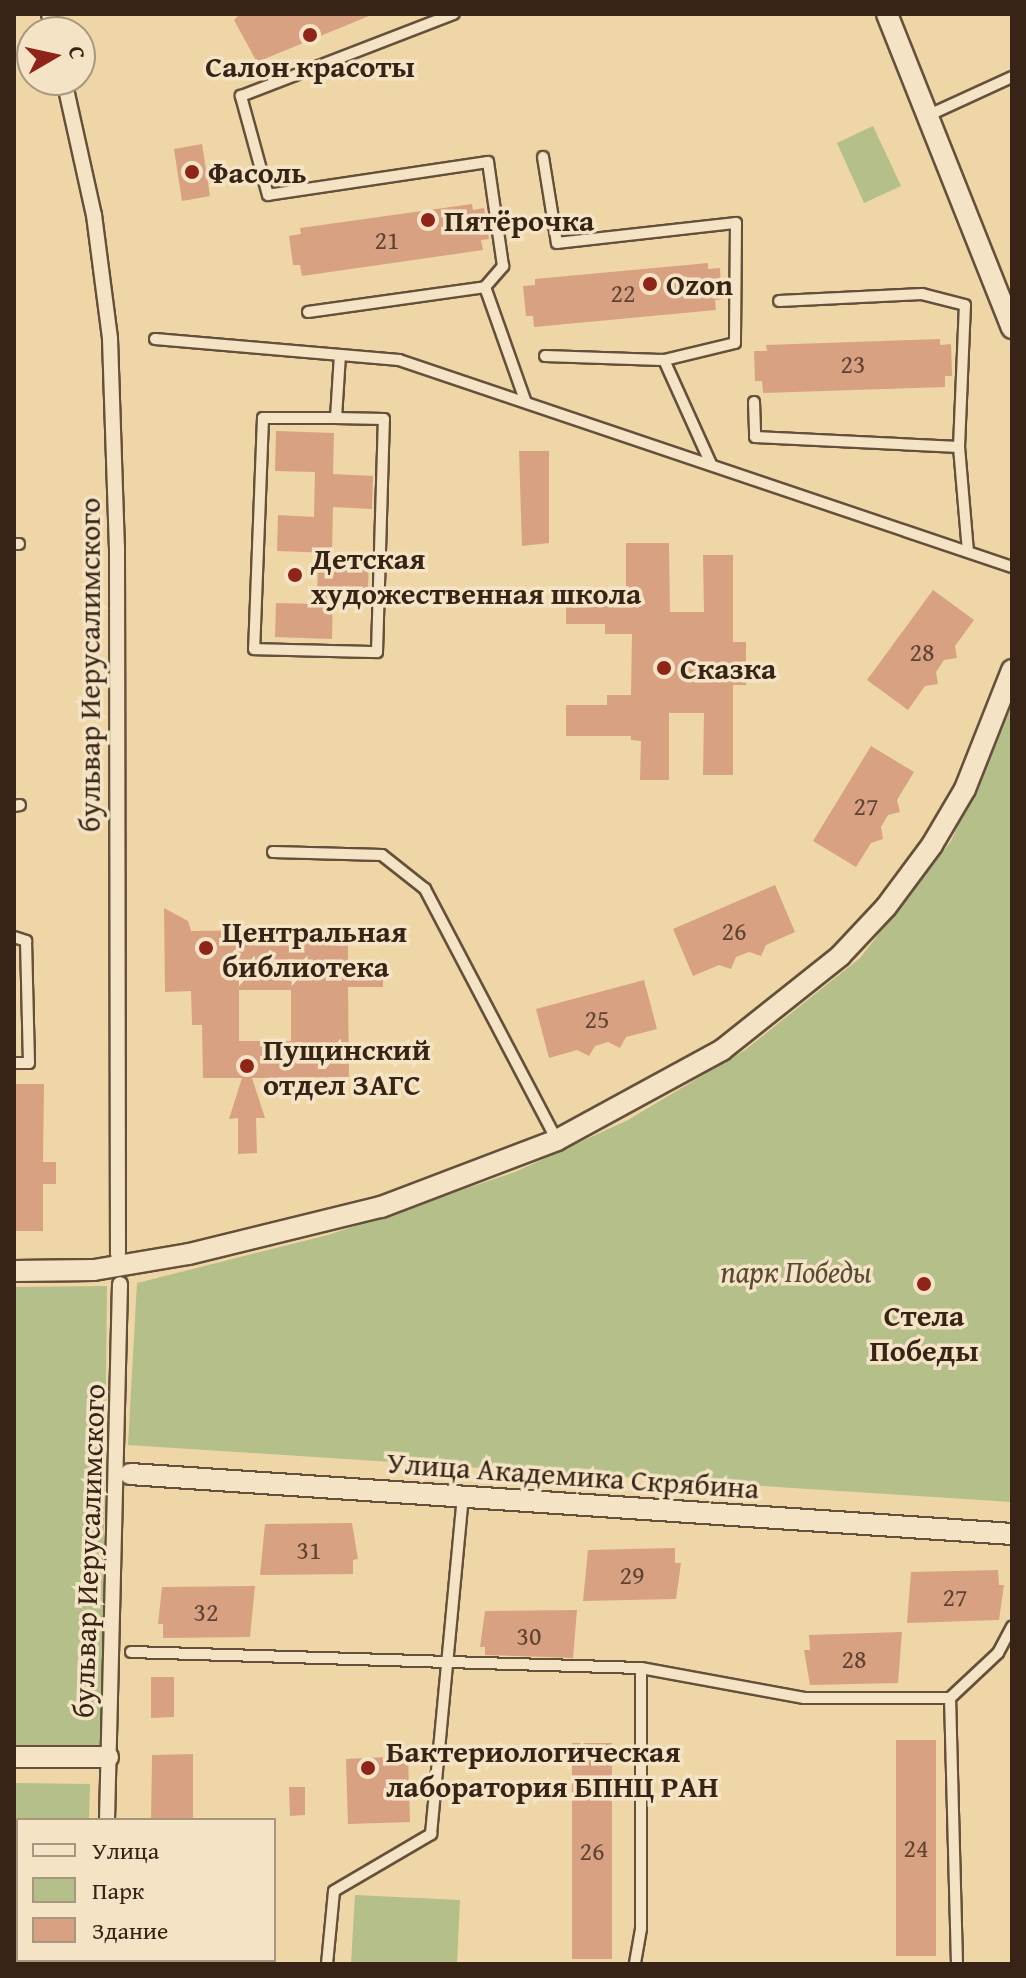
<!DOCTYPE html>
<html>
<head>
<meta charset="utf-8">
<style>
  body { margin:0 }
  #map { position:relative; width:1026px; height:1978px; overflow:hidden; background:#eed6a6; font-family:"Gentium Book Plus",serif }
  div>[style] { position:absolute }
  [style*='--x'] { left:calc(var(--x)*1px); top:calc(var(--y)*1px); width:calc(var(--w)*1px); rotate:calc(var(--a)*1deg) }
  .green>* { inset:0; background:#b4bf8a }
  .building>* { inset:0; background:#d8a182 }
  .roads { filter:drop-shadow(2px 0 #65503b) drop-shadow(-2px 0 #65503b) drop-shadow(0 2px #65503b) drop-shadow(0 -2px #65503b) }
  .service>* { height:10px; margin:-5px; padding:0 5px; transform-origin:5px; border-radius:5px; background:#f4e4c5 }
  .pedestrian>* { height:14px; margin:-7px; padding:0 7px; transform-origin:7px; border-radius:7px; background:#f4e4c5 }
  .minor>* { height:20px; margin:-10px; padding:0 10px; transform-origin:10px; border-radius:10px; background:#f4e4c5 }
  .dots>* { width:22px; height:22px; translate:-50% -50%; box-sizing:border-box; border:4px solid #f4e4c5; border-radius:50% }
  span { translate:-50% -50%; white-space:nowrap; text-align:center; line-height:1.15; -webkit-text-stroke:7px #f4e4c5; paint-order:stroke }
  .number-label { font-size:26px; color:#5f4332 }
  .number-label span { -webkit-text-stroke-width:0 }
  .poi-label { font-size:30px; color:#372417; font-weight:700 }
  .left { translate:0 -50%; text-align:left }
  .street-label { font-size:30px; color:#372417 }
  .park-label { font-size:30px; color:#564b34; font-style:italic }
  .frame { position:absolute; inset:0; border:16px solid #372417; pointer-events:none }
  .legend { position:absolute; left:16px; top:1818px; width:260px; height:144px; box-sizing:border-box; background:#f4e4c5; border:2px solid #a8977f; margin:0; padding:10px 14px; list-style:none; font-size:24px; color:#372417 }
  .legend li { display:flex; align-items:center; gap:16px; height:40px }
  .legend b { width:40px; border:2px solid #a8977f }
  .north { position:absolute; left:16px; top:16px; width:80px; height:80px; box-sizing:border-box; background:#f4e4c5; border:2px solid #a8977f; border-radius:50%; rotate:81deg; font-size:22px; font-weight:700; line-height:32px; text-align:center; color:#372417 }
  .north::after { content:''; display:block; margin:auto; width:28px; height:36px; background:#8f2418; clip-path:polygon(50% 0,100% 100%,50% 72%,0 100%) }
</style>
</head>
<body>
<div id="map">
  <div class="green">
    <div style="clip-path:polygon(873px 126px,901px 186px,864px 203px,837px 143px)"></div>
    <div style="clip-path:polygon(1012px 706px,1012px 1502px,128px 1445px,137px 1283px,328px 1235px,515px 1172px,628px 1120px,745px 1050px,860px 958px,951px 841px)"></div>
    <div style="clip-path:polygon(107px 1286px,102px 1721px,108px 1748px,14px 1751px,14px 1287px)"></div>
    <div style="clip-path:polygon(14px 1783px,90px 1784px,89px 1820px,18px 1820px,18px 1880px)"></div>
    <div style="clip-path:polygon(355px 1895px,460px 1900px,457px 1964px,351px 1964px)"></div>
  </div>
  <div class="building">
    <div style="clip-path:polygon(240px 14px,369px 14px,369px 16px,257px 62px,234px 20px)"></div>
    <div style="clip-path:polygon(202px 144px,210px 196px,182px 201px,174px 149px)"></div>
    <div style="clip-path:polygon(472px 204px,473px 210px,484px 208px,489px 239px,481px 240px,483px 250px,302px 276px,300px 265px,293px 265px,289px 236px,301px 234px,300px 228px)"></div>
    <div style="clip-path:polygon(708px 263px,708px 269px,720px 268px,722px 299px,715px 300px,716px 310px,534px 327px,533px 316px,526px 316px,523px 286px,535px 285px,535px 279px)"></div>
    <div style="clip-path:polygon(940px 339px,940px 345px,951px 344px,952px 376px,945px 376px,945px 387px,763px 393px,762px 381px,755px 381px,754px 351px,767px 351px,766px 345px)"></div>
    <div style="clip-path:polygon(276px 431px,334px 433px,333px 474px,373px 476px,372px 509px,333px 507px,332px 553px,277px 551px,278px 515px,314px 517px,315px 472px,275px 471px)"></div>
    <div style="clip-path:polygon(519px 451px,549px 451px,549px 543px,522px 546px)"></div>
    <div style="clip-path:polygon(626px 543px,669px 543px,670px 612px,704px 612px,703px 555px,733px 555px,733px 642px,746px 642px,746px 685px,733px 685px,733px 775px,703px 775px,704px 713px,669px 713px,669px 780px,640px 780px,641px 741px,631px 740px,631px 736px,566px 736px,566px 705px,607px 705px,607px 695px,631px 695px,632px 634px,605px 634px,605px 624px,566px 624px,566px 595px,626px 595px)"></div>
    <div style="clip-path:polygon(318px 559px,369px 561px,368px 589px,333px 588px,332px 639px,275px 637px,276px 603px,317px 604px)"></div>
    <div style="clip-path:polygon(933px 590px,974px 620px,955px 646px,957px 658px,944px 660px,936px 672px,938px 684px,925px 686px,908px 710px,867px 680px)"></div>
    <div style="clip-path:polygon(871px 746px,914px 772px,897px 800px,900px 812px,888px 815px,881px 827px,883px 839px,871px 843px,856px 867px,813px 841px)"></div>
    <div style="clip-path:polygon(775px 885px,795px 932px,766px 945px,761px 956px,749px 952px,736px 957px,731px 969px,719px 965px,693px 976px,673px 929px)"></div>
    <div style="clip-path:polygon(evenodd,164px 908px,188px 921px,191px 931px,348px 929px,348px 962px,383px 962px,383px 987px,348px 987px,349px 1077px,252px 1078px,265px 1118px,256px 1118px,257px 1153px,238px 1154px,238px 1118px,229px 1119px,242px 1078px,203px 1078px,202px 1025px,192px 1025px,191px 991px,165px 992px,164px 908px,239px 990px,291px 990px,291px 1041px,239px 1041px,239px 990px)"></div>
    <div style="clip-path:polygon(644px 980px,657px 1029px,626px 1037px,620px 1048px,608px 1042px,595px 1046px,589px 1056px,577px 1050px,549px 1058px,536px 1009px)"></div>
    <div style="clip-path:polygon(14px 1084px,44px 1084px,43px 1162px,56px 1162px,56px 1184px,43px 1184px,43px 1231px,14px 1231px)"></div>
    <div style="clip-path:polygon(352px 1523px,358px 1559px,353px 1560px,353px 1574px,260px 1575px,265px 1524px)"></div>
    <div style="clip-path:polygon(675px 1548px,675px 1563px,681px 1563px,676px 1599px,583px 1601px,588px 1550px)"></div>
    <div style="clip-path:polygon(998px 1570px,999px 1585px,1004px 1585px,999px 1620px,907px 1623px,911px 1572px)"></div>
    <div style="clip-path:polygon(255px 1586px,250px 1637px,163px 1638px,163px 1624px,158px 1624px,162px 1587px)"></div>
    <div style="clip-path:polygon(577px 1610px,573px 1658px,485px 1655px,485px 1647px,480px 1647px,485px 1611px)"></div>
    <div style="clip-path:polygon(902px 1632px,898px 1683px,810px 1685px,804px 1650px,810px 1650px,809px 1635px)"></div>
    <div style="clip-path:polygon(151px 1677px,174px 1677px,174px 1717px,151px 1718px)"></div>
    <div style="clip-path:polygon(896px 1740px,936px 1740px,936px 1956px,896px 1956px)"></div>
    <div style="clip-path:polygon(572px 1743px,612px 1743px,612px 1959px,572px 1959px)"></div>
    <div style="clip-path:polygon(193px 1754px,193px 1820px,151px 1820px,152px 1755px)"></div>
    <div style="clip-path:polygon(408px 1756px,410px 1822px,348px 1824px,346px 1759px)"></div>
    <div style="clip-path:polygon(289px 1787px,305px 1787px,305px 1815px,290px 1816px)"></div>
  </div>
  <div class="roads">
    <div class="service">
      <div style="--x:929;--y:115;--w:91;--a:-24.6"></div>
      <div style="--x:543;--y:157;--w:87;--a:80.8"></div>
      <div style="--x:557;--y:243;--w:180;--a:-6.4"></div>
      <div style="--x:736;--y:223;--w:120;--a:90.5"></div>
      <div style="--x:735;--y:343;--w:73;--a:166.5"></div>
      <div style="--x:664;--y:360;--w:119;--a:-178.1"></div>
      <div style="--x:485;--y:287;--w:120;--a:70.5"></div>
      <div style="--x:308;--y:312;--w:179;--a:-8"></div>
      <div style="--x:485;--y:287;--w:28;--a:-49"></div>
      <div style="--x:503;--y:266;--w:105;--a:-98.2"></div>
      <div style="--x:488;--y:162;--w:222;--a:171.5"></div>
      <div style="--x:268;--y:195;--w:103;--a:-105.3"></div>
      <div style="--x:241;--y:96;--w:228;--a:-21.1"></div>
      <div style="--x:155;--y:339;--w:245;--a:4.9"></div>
      <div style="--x:399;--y:360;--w:647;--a:18.66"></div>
      <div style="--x:664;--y:360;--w:114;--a:65.7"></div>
      <div style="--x:754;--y:402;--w:35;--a:88"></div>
      <div style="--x:755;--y:437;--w:204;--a:2.8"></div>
      <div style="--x:959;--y:447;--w:142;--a:-87.6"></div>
      <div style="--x:965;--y:305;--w:44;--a:-165.7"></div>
      <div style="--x:922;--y:294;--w:143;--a:177.2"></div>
      <div style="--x:336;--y:418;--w:73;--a:180"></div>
      <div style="--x:263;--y:418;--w:231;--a:92.2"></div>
      <div style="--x:254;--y:649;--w:123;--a:1.4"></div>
      <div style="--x:377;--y:652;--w:233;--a:-88.3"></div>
      <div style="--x:384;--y:419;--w:48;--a:-178.8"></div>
      <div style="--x:336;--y:418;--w:63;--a:-86.4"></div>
      <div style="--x:959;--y:447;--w:105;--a:85.1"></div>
      <div style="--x:14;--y:544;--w:5;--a:0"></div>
      <div style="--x:14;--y:806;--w:6;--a:-9"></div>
      <div style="--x:273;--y:852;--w:109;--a:1.6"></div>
      <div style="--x:382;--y:855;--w:55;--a:38.3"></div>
      <div style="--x:425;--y:889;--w:284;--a:62.3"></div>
      <div style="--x:14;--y:937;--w:13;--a:18"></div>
      <div style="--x:26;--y:941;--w:122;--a:88.6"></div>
      <div style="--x:29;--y:1063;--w:15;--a:180"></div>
      <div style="--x:131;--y:1652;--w:510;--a:1.8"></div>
      <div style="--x:641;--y:1668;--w:261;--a:90"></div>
      <div style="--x:641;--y:1929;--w:36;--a:100"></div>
      <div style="--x:641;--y:1668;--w:166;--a:10.4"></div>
      <div style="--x:804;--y:1698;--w:146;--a:0"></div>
      <div style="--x:327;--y:1964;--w:73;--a:-84.5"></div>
      <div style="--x:334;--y:1891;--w:113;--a:-30.4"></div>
      <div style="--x:431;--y:1834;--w:338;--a:-84.6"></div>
      <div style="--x:957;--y:1964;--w:266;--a:-91.5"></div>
      <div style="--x:950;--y:1698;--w:66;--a:-43.2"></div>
      <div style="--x:998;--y:1653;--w:30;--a:-62"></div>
    </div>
    <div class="pedestrian">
      <div style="--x:49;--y:14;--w:18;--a:77"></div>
      <div style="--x:64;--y:80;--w:138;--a:77.5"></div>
      <div style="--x:94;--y:215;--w:125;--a:82.6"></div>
      <div style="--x:110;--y:339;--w:208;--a:88.1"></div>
      <div style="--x:117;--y:547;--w:707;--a:89.92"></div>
      <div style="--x:107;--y:1820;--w:536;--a:-88.61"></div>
      <div style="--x:105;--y:1964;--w:4;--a:-90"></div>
    </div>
    <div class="minor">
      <div style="--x:887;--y:14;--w:338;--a:68.3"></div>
      <div style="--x:14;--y:1271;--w:80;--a:-0.7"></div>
      <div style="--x:94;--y:1270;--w:96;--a:-9.6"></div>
      <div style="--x:189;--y:1254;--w:198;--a:-13.8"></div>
      <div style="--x:381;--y:1207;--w:188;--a:-20.8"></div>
      <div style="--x:557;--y:1140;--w:188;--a:-28.6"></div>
      <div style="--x:722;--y:1050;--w:151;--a:-38.5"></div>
      <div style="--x:840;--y:956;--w:67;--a:-46.8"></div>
      <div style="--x:886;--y:907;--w:77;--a:-53.4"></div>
      <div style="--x:932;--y:845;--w:65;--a:-59.5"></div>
      <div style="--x:965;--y:789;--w:128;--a:-68.4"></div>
      <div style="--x:130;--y:1474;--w:884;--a:3.89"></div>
      <div style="--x:14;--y:1757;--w:94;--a:0"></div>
    </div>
  </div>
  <div class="dots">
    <div style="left:310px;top:35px;background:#8f2418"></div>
    <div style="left:192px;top:172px;background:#8f2418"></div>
    <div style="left:428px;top:220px;background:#8f2418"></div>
    <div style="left:650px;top:284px;background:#8f2418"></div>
    <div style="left:295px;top:575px;background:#8f2418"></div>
    <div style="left:664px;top:668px;background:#8f2418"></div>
    <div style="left:206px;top:948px;background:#8f2418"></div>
    <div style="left:247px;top:1066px;background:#8f2418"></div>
    <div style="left:924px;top:1284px;background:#8f2418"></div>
    <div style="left:368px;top:1768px;background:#8f2418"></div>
  </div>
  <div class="number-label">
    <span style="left:387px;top:240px">21</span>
    <span style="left:623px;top:293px">22</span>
    <span style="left:853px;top:364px">23</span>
    <span style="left:922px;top:652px">28</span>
    <span style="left:866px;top:806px">27</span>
    <span style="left:734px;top:931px">26</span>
    <span style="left:597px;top:1019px">25</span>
    <span style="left:309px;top:1550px">31</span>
    <span style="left:632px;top:1575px">29</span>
    <span style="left:955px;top:1597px">27</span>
    <span style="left:206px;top:1612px">32</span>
    <span style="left:529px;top:1636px">30</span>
    <span style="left:854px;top:1659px">28</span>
    <span style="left:916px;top:1848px">24</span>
    <span style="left:592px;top:1851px">26</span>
  </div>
  <div class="poi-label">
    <span style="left:310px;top:66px">Салон красоты</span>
    <span class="left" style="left:208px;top:172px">Фасоль</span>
    <span class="left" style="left:444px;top:220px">Пятёрочка</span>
    <span class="left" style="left:666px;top:284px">Ozon</span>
    <span class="left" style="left:311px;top:575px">Детская<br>художественная школа</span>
    <span class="left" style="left:680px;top:668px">Сказка</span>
    <span class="left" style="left:222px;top:948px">Центральная<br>библиотека</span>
    <span class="left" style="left:263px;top:1066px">Пущинский<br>отдел ЗАГС</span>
    <span style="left:924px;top:1332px">Стела<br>Победы</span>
    <span class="left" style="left:386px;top:1768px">Бактериологическая<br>лаборатория БПНЦ РАН</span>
  </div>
  <div class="street-label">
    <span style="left:89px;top:665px;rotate:-90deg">бульвар Иерусалимского</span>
    <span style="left:573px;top:1475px;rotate:4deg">Улица Академика Скрябина</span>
    <span style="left:88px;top:1551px;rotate:-88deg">бульвар Иерусалимского</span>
  </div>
  <div class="park-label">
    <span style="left:796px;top:1271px">парк Победы</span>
  </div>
  <div class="frame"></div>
  <ul class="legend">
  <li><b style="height:10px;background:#f4e4c5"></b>Улица</li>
  <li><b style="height:22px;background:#b4bf8a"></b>Парк</li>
  <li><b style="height:22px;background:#d8a182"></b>Здание</li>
  </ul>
  <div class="north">С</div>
</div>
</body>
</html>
